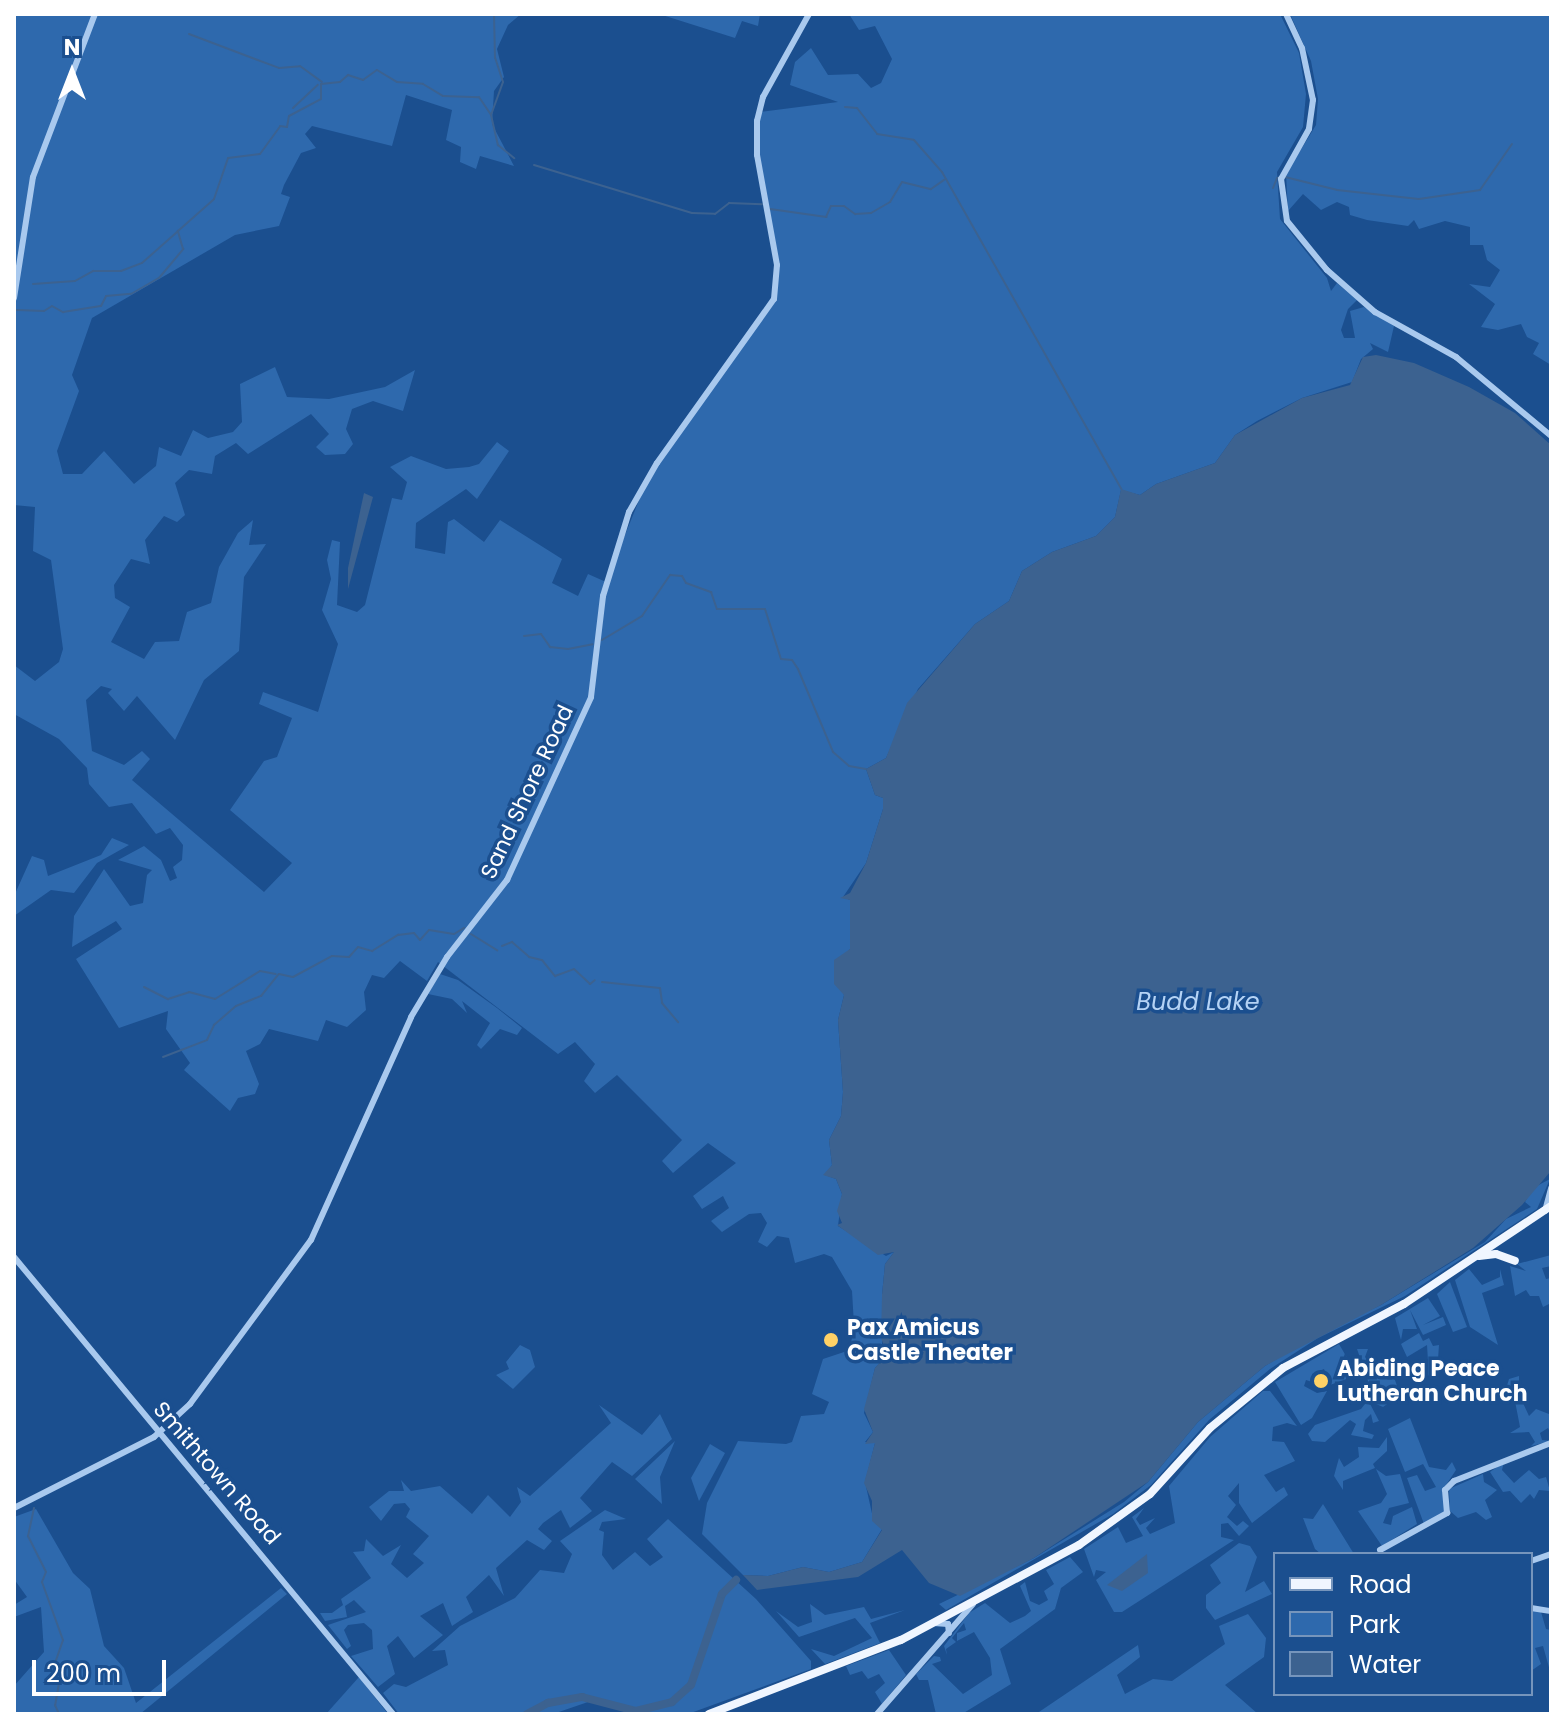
<!DOCTYPE html>
<html>
<head>
<meta charset="utf-8">
<style>
  body { margin:0 }
  #map { position:relative; width:1565px; height:1728px; overflow:hidden; background:#1b4f8f; font-family:Poppins,sans-serif }
  div>[style] { position:absolute }
  [style*='--x'] { left:calc(var(--x)*1px); top:calc(var(--y)*1px); width:calc(var(--w)*1px); rotate:calc(var(--a)*1deg) }
  .green>* { inset:0; background:#2e69ad }
  .water>* { inset:0; background:#3c6290 }
  .stream>* { height:2px; margin:-1px; padding:0 1px; transform-origin:1px; border-radius:1px; background:#3c6290 }
  .river>* { height:8px; margin:-4px; padding:0 4px; transform-origin:4px; border-radius:4px; background:#3c6290 }
  .minor>* { height:6px; margin:-3px; padding:0 3px; transform-origin:3px; border-radius:3px; background:#a9c9ee }
  .major>* { height:8px; margin:-4px; padding:0 4px; transform-origin:4px; border-radius:4px; background:#f0f6ff }
  .dots>* { width:22px; height:22px; translate:-50% -50%; box-sizing:border-box; border:4px solid #1b4f8f; border-radius:50% }
  span { translate:-50% -50%; white-space:nowrap; text-align:center; line-height:1.15; -webkit-text-stroke:7px #1b4f8f; paint-order:stroke }
  .street-label { font-size:22px; color:#fff }
  .poi-label { font-size:22px; color:#fff; font-weight:700 }
  .left { translate:0 -50%; text-align:left }
  .water-label { font-size:24px; color:#b5d3f5; font-style:italic }
  .frame { position:absolute; inset:0; border:16px solid #fff; pointer-events:none }
  .legend { position:absolute; left:1273px; top:1552px; width:260px; height:144px; box-sizing:border-box; background:#1b4f8f; border:2px solid #7695bc; margin:0; padding:10px 14px; list-style:none; font-size:24px; color:#fff }
  .legend li { display:flex; align-items:center; gap:16px; height:40px }
  .legend b { width:40px; border:2px solid #7695bc }
  .north { position:absolute; left:32px; top:32px; width:80px; height:80px; -webkit-text-stroke:6px #1b4f8f; paint-order:stroke; rotate:0deg; font-size:22px; font-weight:700; line-height:32px; text-align:center; color:#fff }
  .north::after { content:''; display:block; margin:auto; width:28px; height:36px; background:#fff; clip-path:polygon(50% 0,100% 100%,50% 72%,0 100%) }
  .scale { position:absolute; left:32px; top:1660px; width:134px; height:36px; box-sizing:border-box; border:4px solid #fff; border-top:0; padding-left:10px; font-size:24px; line-height:28px; white-space:nowrap; color:#fff; -webkit-text-stroke:6px #1b4f8f; paint-order:stroke }
</style>
</head>
<body>
<div id="map">
  <div class="green">
    <div style="clip-path:polygon(14px 14px,521px 14px,508px 25px,497px 49px,504px 77px,494px 91px,492px 124px,514px 166px,480px 156px,476px 169px,460px 162px,461px 147px,446px 140px,452px 110px,406px 95px,392px 146px,312px 126px,305px 134px,316px 148px,301px 153px,284px 185px,281px 194px,290px 197px,279px 226px,235px 235px,92px 318px,72px 375px,79px 391px,57px 451px,63px 474px,82px 474px,104px 451px,134px 484px,156px 466px,159px 447px,181px 456px,193px 430px,208px 438px,233px 432px,242px 422px,240px 384px,275px 367px,287px 397px,329px 399px,385px 387px,415px 370px,403px 411px,373px 401px,352px 409px,346px 429px,353px 444px,345px 454px,325px 455px,316px 447px,329px 434px,311px 414px,248px 454px,236px 443px,215px 456px,212px 474px,189px 470px,175px 483px,185px 515px,177px 522px,164px 516px,145px 540px,150px 564px,131px 559px,114px 585px,115px 598px,130px 607px,111px 642px,144px 659px,155px 642px,179px 641px,187px 612px,211px 603px,219px 567px,238px 533px,253px 520px,249px 545px,266px 544px,244px 577px,239px 651px,204px 680px,175px 740px,137px 696px,124px 711px,108px 693px,112px 689px,101px 686px,86px 700px,92px 751px,124px 765px,142px 751px,150px 759px,132px 780px,264px 892px,292px 863px,230px 810px,264px 761px,277px 757px,292px 718px,259px 704px,263px 692px,318px 712px,338px 644px,322px 610px,331px 579px,327px 560px,332px 540px,340px 542px,337px 605px,357px 612px,365px 605px,392px 498px,402px 500px,407px 482px,390px 467px,411px 456px,446px 469px,469px 467px,479px 464px,497px 442px,509px 451px,477px 499px,466px 489px,416px 523px,415px 548px,445px 554px,448px 522px,454px 519px,484px 542px,500px 520px,562px 559px,552px 583px,578px 596px,588px 574px,606px 582px,648px 478px,775px 300px,778px 269px,756px 148px,760px 112px,838px 102px,790px 85px,795px 62px,811px 48px,828px 75px,858px 74px,871px 88px,881px 83px,892px 59px,875px 26px,859px 30px,849px 14px,1280px 14px,1299px 53px,1306px 94px,1303px 127px,1277px 172px,1280px 219px,1327px 278px,1331px 291px,1337px 283px,1357px 300px,1348px 309px,1341px 330px,1344px 338px,1355px 338px,1350px 311px,1364px 307px,1394px 326px,1388px 352px,1370px 343px,1373px 349px,1361px 359px,1352px 382px,1302px 398px,1257px 421px,1235px 435px,1215px 463px,1156px 484px,1140px 495px,1121px 490px,1115px 517px,1096px 536px,1052px 552px,1022px 571px,1009px 601px,975px 624px,918px 689px,886px 758px,866px 769px,875px 795px,883px 798px,883px 809px,866px 863px,843px 897px,850px 900px,850px 949px,834px 970px,844px 995px,838px 1020px,843px 1092px,841px 1116px,829px 1140px,832px 1165px,825px 1175px,836px 1179px,842px 1194px,838px 1226px,886px 1256px,894px 1252px,885px 1264px,882px 1295px,882px 1345px,888px 1354px,875px 1368px,864px 1413px,873px 1432px,865px 1442px,875px 1443px,865px 1482px,873px 1518px,882px 1529px,862px 1562px,829px 1572px,803px 1567px,768px 1576px,743px 1575px,702px 1534px,707px 1503px,738px 1441px,786px 1444px,792px 1442px,801px 1416px,824px 1414px,829px 1402px,812px 1394px,823px 1359px,850px 1350px,854px 1325px,852px 1291px,832px 1257px,824px 1254px,795px 1263px,789px 1238px,777px 1236px,767px 1247px,758px 1242px,767px 1223px,761px 1213px,749px 1214px,722px 1232px,711px 1221px,729px 1208px,723px 1196px,702px 1209px,693px 1196px,736px 1163px,708px 1143px,673px 1173px,662px 1161px,682px 1140px,617px 1075px,595px 1093px,584px 1081px,595px 1064px,575px 1042px,558px 1054px,438px 962px,427px 981px,400px 961px,384px 978px,372px 975px,364px 992px,366px 1010px,347px 1027px,326px 1020px,318px 1041px,269px 1029px,260px 1044px,246px 1051px,259px 1084px,255px 1094px,238px 1098px,230px 1111px,184px 1070px,190px 1063px,166px 1029px,168px 1011px,119px 1028px,76px 959px,122px 929px,116px 921px,72px 947px,74px 916px,104px 869px,130px 906px,143px 903px,147px 875px,152px 870px,118px 860px,144px 846px,161px 860px,170px 881px,177px 878px,173px 867px,182px 860px,183px 845px,170px 828px,156px 834px,132px 803px,109px 807px,89px 784px,87px 768px,59px 739px,14px 714px,14px 665px,35px 681px,59px 662px,63px 649px,51px 560px,33px 551px,35px 507px,14px 505px)"></div>
    <div style="clip-path:polygon(659px 14px,760px 14px,758px 26px,742px 21px,735px 38px)"></div>
    <div style="clip-path:polygon(1290px 14px,1551px 14px,1551px 365px,1533px 354px,1539px 343px,1527px 337px,1521px 324px,1498px 330px,1481px 327px,1495px 304px,1469px 284px,1490px 287px,1500px 270px,1487px 260px,1483px 245px,1470px 245px,1470px 227px,1445px 221px,1419px 229px,1414px 220px,1408px 226px,1367px 220px,1350px 215px,1349px 207px,1337px 202px,1321px 210px,1303px 194px,1288px 211px,1286px 174px,1316px 125px,1318px 99px,1311px 61px)"></div>
    <div style="clip-path:polygon(112px 838px,129px 845px,97px 863px,74px 893px,51px 890px,14px 916px,14px 896px,32px 856px,44px 860px,48px 876px,101px 855px)"></div>
    <div style="clip-path:polygon(440px 974px,458px 980px,497px 1008px,522px 1028px,517px 1035px,500px 1029px,481px 1049px,477px 1045px,490px 1023px,462px 1001px,467px 1013px,452px 999px,428px 994px)"></div>
    <div style="clip-path:polygon(1550px 1179px,1537px 1209px,1405px 1296px,1318px 1338px,1270px 1369px,1209px 1420px,1151px 1485px,1113px 1514px,946px 1610px,939px 1604px,1034px 1558px,1124px 1502px,1148px 1482px,1198px 1422px,1265px 1366px,1310px 1338px,1381px 1305px,1485px 1242px,1506px 1219px,1531px 1207px,1525px 1202px,1533px 1188px)"></div>
    <div style="clip-path:polygon(1551px 1255px,1551px 1266px,1542px 1268px,1546px 1279px,1551px 1278px,1549px 1304px,1543px 1307px,1539px 1296px,1530px 1296px,1526px 1290px,1515px 1296px,1510px 1266px,1526px 1271px,1517px 1264px)"></div>
    <div style="clip-path:polygon(1469px 1269px,1482px 1285px,1500px 1277px,1500px 1269px,1504px 1285px,1482px 1293px,1498px 1345px,1470px 1327px,1455px 1280px)"></div>
    <div style="clip-path:polygon(1450px 1282px,1467px 1327px,1453px 1332px,1437px 1294px)"></div>
    <div style="clip-path:polygon(1428px 1298px,1440px 1316px,1423px 1325px,1443px 1317px,1446px 1325px,1423px 1335px,1410px 1310px,1417px 1329px,1403px 1329px,1401px 1340px,1395px 1318px)"></div>
    <div style="clip-path:polygon(1419px 1333px,1423px 1341px,1429px 1338px,1433px 1346px,1439px 1345px,1437px 1374px,1418px 1377px,1413px 1369px,1428px 1361px,1427px 1345px,1407px 1357px,1401px 1344px)"></div>
    <div style="clip-path:polygon(1339px 1344px,1357px 1375px,1330px 1385px,1324px 1369px,1312px 1374px,1312px 1382px,1306px 1380px,1304px 1386px,1317px 1393px,1327px 1391px,1312px 1418px,1301px 1425px,1275px 1382px)"></div>
    <div style="clip-path:polygon(520px 1345px,530px 1350px,535px 1367px,513px 1389px,496px 1375px,509px 1369px,506px 1362px)"></div>
    <div style="clip-path:polygon(1357px 1349px,1368px 1349px,1365px 1357px,1375px 1371px,1390px 1365px,1402px 1401px,1397px 1397px,1383px 1407px,1376px 1404px)"></div>
    <div style="clip-path:polygon(1519px 1376px,1519px 1386px,1529px 1394px,1523px 1403px,1529px 1416px,1536px 1409px,1549px 1414px,1551px 1434px,1548px 1428px,1540px 1433px,1542px 1440px,1551px 1441px,1531px 1446px,1535px 1442px,1529px 1432px,1510px 1433px,1520px 1427px,1514px 1396px,1506px 1389px,1509px 1379px)"></div>
    <div style="clip-path:polygon(1263px 1391px,1270px 1391px,1297px 1426px,1287px 1423px,1273px 1427px,1272px 1441px,1284px 1442px,1295px 1461px,1264px 1475px,1276px 1492px,1284px 1487px,1288px 1495px,1252px 1523px,1239px 1503px,1239px 1483px,1228px 1496px,1236px 1505px,1227px 1517px,1237px 1526px,1243px 1521px,1249px 1526px,1239px 1536px,1228px 1523px,1221px 1524px,1221px 1537px,1234px 1540px,1122px 1612px,1114px 1612px,1096px 1580px,1106px 1572px,1096px 1570px,1094px 1577px,1084px 1549px,1118px 1527px,1126px 1543px,1143px 1536px,1132px 1517px,1144px 1508px,1136px 1519px,1140px 1525px,1155px 1518px,1146px 1528px,1150px 1534px,1175px 1523px,1169px 1486px,1210px 1437px)"></div>
    <div style="clip-path:polygon(1368px 1400px,1379px 1421px,1373px 1423px,1371px 1414px,1365px 1420px,1363px 1431px,1374px 1435px,1372px 1439px,1351px 1435px,1356px 1424px,1350px 1420px,1325px 1442px,1312px 1441px,1308px 1434px,1315px 1425px,1361px 1409px)"></div>
    <div style="clip-path:polygon(599px 1405px,642px 1435px,660px 1414px,672px 1439px,632px 1476px,612px 1462px,580px 1498px,592px 1511px,570px 1528px,561px 1510px,543px 1523px,538px 1529px,552px 1541px,544px 1550px,527px 1540px,496px 1568px,504px 1596px,489px 1575px,466px 1597px,473px 1612px,452px 1626px,443px 1603px,420px 1616px,443px 1635px,414px 1658px,398px 1636px,387px 1646px,395px 1674px,378px 1687px,351px 1656px,373px 1649px,372px 1630px,364px 1623px,348px 1625px,344px 1630px,351px 1646px,347px 1649px,328px 1625px,366px 1612px,354px 1600px,345px 1606px,347px 1617px,325px 1621px,320px 1613px,332px 1613px,343px 1605px,341px 1599px,371px 1578px,353px 1552px,364px 1551px,366px 1539px,383px 1556px,401px 1545px,391px 1564px,407px 1578px,424px 1563px,413px 1554px,429px 1536px,406px 1517px,410px 1509px,405px 1503px,394px 1504px,381px 1521px,369px 1507px,389px 1491px,404px 1491px,401px 1480px,411px 1491px,440px 1486px,472px 1514px,488px 1495px,510px 1517px,521px 1502px,517px 1487px,530px 1496px,611px 1423px)"></div>
    <div style="clip-path:polygon(1410px 1418px,1429px 1467px,1446px 1470px,1452px 1462px,1456px 1470px,1444px 1488px,1446px 1511px,1424px 1524px,1407px 1478px,1417px 1475px,1425px 1491px,1436px 1487px,1423px 1464px,1405px 1472px,1388px 1429px)"></div>
    <div style="clip-path:polygon(1387px 1437px,1387px 1451px,1373px 1464px,1375px 1468px,1343px 1481px,1343px 1490px,1334px 1476px,1339px 1458px,1344px 1467px,1359px 1457px,1358px 1447px,1379px 1448px)"></div>
    <div style="clip-path:polygon(675px 1441px,660px 1477px,662px 1504px,635px 1479px)"></div>
    <div style="clip-path:polygon(710px 1444px,725px 1453px,699px 1501px,691px 1478px)"></div>
    <div style="clip-path:polygon(1504px 1462px,1502px 1470px,1514px 1483px,1529px 1470px,1539px 1479px,1546px 1477px,1550px 1491px,1539px 1490px,1534px 1499px,1530px 1494px,1521px 1503px,1510px 1491px,1503px 1492px,1490px 1472px)"></div>
    <div style="clip-path:polygon(1376px 1469px,1386px 1476px,1400px 1474px,1409px 1503px,1389px 1508px,1383px 1523px,1391px 1525px,1393px 1516px,1412px 1507px,1417px 1524px,1382px 1546px,1358px 1511px,1381px 1503px,1387px 1494px)"></div>
    <div style="clip-path:polygon(1483px 1474px,1484px 1482px,1497px 1490px,1485px 1500px,1492px 1517px,1486px 1520px,1476px 1512px,1458px 1518px,1450px 1511px,1449px 1489px)"></div>
    <div style="clip-path:polygon(1323px 1504px,1354px 1554px,1321px 1554px,1315px 1549px,1303px 1518px,1313px 1519px)"></div>
    <div style="clip-path:polygon(36px 1509px,73px 1573px,90px 1589px,104px 1646px,124px 1668px,136px 1703px,281px 1588px,287px 1594px,140px 1714px,14px 1714px,14px 1686px,44px 1652px,41px 1607px,14px 1617px,14px 1605px,27px 1597px,14px 1579px,14px 1517px)"></div>
    <div style="clip-path:polygon(605px 1510px,626px 1519px,602px 1522px,599px 1530px,604px 1532px,602px 1555px,613px 1570px,635px 1552px,650px 1566px,663px 1557px,647px 1539px,668px 1519px,756px 1599px,811px 1661px,811px 1669px,688px 1714px,636px 1713px,588px 1702px,553px 1714px,399px 1714px,383px 1693px,394px 1684px,406px 1687px,448px 1665px,445px 1650px,432px 1651px,460px 1626px,515px 1598px,540px 1570px,564px 1573px,572px 1554px,560px 1541px)"></div>
    <div style="clip-path:polygon(1239px 1543px,1250px 1546px,1257px 1557px,1245px 1592px,1264px 1581px,1272px 1594px,1215px 1620px,1206px 1608px,1206px 1595px,1221px 1583px,1210px 1565px)"></div>
    <div style="clip-path:polygon(1070px 1557px,1083px 1572px,1061px 1588px,1055px 1609px,1000px 1649px,1011px 1684px,962px 1714px,936px 1714px,928px 1680px,919px 1680px,916px 1674px,934px 1656px,940px 1657px,941px 1661px,932px 1664px,963px 1694px,992px 1675px,990px 1658px,974px 1632px,957px 1641px,957px 1633px,966px 1630px,964px 1623px,952px 1638px,956px 1642px,946px 1649px,947px 1655px,944px 1646px,969px 1613px,985px 1603px,1010px 1623px,1025px 1616px,1031px 1611px,1020px 1586px,1025px 1582px,1030px 1601px,1039px 1605px,1048px 1600px,1044px 1591px,1054px 1584px,1046px 1570px)"></div>
    <div style="clip-path:polygon(810px 1604px,825px 1615px,864px 1607px,871px 1619px,905px 1610px,870px 1623px,880px 1643px,825px 1664px,811px 1649px,834px 1656px,872px 1638px,855px 1618px,799px 1637px,776px 1611px,798px 1627px,812px 1622px)"></div>
    <div style="clip-path:polygon(1533px 1610px,1541px 1612px,1546px 1629px,1551px 1630px,1550px 1671px,1543px 1646px,1535px 1648px,1541px 1664px,1531px 1671px)"></div>
    <div style="clip-path:polygon(1248px 1614px,1266px 1638px,1264px 1657px,1225px 1685px,1258px 1714px,1036px 1714px,1138px 1645px,1140px 1657px,1117px 1675px,1125px 1694px,1153px 1679px,1172px 1681px,1225px 1644px,1219px 1626px)"></div>
    <div style="clip-path:polygon(889px 1650px,906px 1675px,882px 1704px,875px 1692px,885px 1683px,879px 1674px,868px 1679px,862px 1671px,850px 1675px,846px 1666px)"></div>
    <div style="clip-path:polygon(359px 1677px,388px 1714px,326px 1714px)"></div>
  </div>
  <div class="water">
    <div style="clip-path:polygon(1376px 355px,1414px 363px,1469px 387px,1515px 413px,1551px 445px,1550px 1172px,1522px 1205px,1473px 1248px,1381px 1305px,1265px 1366px,1198px 1422px,1148px 1482px,1034px 1558px,960px 1596px,929px 1583px,902px 1550px,858px 1577px,757px 1590px,743px 1575px,768px 1576px,803px 1567px,829px 1572px,862px 1562px,882px 1530px,872px 1521px,872px 1501px,864px 1483px,875px 1443px,865px 1444px,873px 1432px,864px 1409px,875px 1368px,887px 1354px,881px 1338px,882px 1295px,885px 1264px,894px 1252px,878px 1255px,837px 1225px,842px 1223px,837px 1211px,842px 1194px,836px 1179px,823px 1175px,832px 1165px,829px 1140px,841px 1116px,843px 1092px,838px 1020px,844px 995px,834px 984px,834px 960px,850px 949px,850px 900px,840px 898px,850px 893px,866px 863px,883px 809px,883px 798px,875px 795px,866px 769px,886px 758px,907px 703px,975px 624px,1009px 601px,1022px 571px,1052px 552px,1096px 536px,1115px 517px,1121px 489px,1140px 495px,1156px 484px,1215px 463px,1235px 435px,1302px 398px,1350px 385px,1363px 357px)"></div>
    <div style="clip-path:polygon(364px 493px,373px 497px,348px 589px,348px 568px)"></div>
    <div style="clip-path:polygon(1147px 1554px,1148px 1573px,1122px 1591px,1107px 1585px)"></div>
  </div>
  <div class="stream">
    <div style="--x:189;--y:34;--w:96;--a:20.7"></div>
    <div style="--x:279;--y:68;--w:21;--a:-5"></div>
    <div style="--x:300;--y:66;--w:27;--a:36"></div>
    <div style="--x:845;--y:107;--w:12;--a:5"></div>
    <div style="--x:857;--y:108;--w:33;--a:52"></div>
    <div style="--x:877;--y:134;--w:37;--a:9"></div>
    <div style="--x:914;--y:140;--w:43;--a:48.8"></div>
    <div style="--x:942;--y:172;--w:364;--a:60.5"></div>
    <div style="--x:293;--y:108;--w:34;--a:-43"></div>
    <div style="--x:491;--y:115;--w:35;--a:-70"></div>
    <div style="--x:503;--y:82;--w:25;--a:-108"></div>
    <div style="--x:495;--y:58;--w:44;--a:-91.3"></div>
    <div style="--x:534;--y:165;--w:165;--a:16.9"></div>
    <div style="--x:692;--y:213;--w:23;--a:2"></div>
    <div style="--x:715;--y:214;--w:18;--a:-38"></div>
    <div style="--x:729;--y:203;--w:33;--a:2"></div>
    <div style="--x:1285;--y:177;--w:54;--a:14"></div>
    <div style="--x:1337;--y:190;--w:82;--a:6.3"></div>
    <div style="--x:1419;--y:199;--w:62;--a:-8.4"></div>
    <div style="--x:1480;--y:190;--w:56;--a:-55.2"></div>
    <div style="--x:1273;--y:188;--w:11;--a:-68"></div>
    <div style="--x:770;--y:209;--w:57;--a:8.1"></div>
    <div style="--x:826;--y:217;--w:12;--a:-66"></div>
    <div style="--x:831;--y:206;--w:13;--a:0"></div>
    <div style="--x:844;--y:206;--w:14;--a:36"></div>
    <div style="--x:855;--y:214;--w:16;--a:-4"></div>
    <div style="--x:871;--y:213;--w:22;--a:-30"></div>
    <div style="--x:890;--y:202;--w:23;--a:-59"></div>
    <div style="--x:902;--y:182;--w:30;--a:14"></div>
    <div style="--x:931;--y:189;--w:16;--a:-35"></div>
    <div style="--x:33;--y:284;--w:42;--a:-4.1"></div>
    <div style="--x:75;--y:281;--w:21;--a:-29"></div>
    <div style="--x:93;--y:271;--w:28;--a:0"></div>
    <div style="--x:121;--y:271;--w:22;--a:-21"></div>
    <div style="--x:142;--y:263;--w:48;--a:-41.6"></div>
    <div style="--x:17;--y:310;--w:27;--a:2"></div>
    <div style="--x:44;--y:311;--w:9;--a:-32"></div>
    <div style="--x:52;--y:306;--w:13;--a:29"></div>
    <div style="--x:63;--y:312;--w:38;--a:-9"></div>
    <div style="--x:101;--y:306;--w:11;--a:-63"></div>
    <div style="--x:106;--y:296;--w:25;--a:-5"></div>
    <div style="--x:131;--y:294;--w:32;--a:-30"></div>
    <div style="--x:159;--y:278;--w:38;--a:-50"></div>
    <div style="--x:183;--y:249;--w:19;--a:-106"></div>
    <div style="--x:178;--y:231;--w:48;--a:-41.6"></div>
    <div style="--x:214;--y:199;--w:43;--a:-71.1"></div>
    <div style="--x:228;--y:158;--w:32;--a:-7"></div>
    <div style="--x:260;--y:154;--w:34;--a:-54"></div>
    <div style="--x:280;--y:126;--w:7;--a:8"></div>
    <div style="--x:287;--y:127;--w:11;--a:-80"></div>
    <div style="--x:289;--y:116;--w:36;--a:-28"></div>
    <div style="--x:321;--y:99;--w:15;--a:-90"></div>
    <div style="--x:321;--y:84;--w:19;--a:-6"></div>
    <div style="--x:340;--y:82;--w:11;--a:-41"></div>
    <div style="--x:348;--y:75;--w:16;--a:18"></div>
    <div style="--x:363;--y:80;--w:17;--a:-36"></div>
    <div style="--x:377;--y:70;--w:23;--a:31"></div>
    <div style="--x:397;--y:82;--w:26;--a:4"></div>
    <div style="--x:423;--y:84;--w:23;--a:31"></div>
    <div style="--x:443;--y:96;--w:36;--a:2"></div>
    <div style="--x:479;--y:97;--w:22;--a:56"></div>
    <div style="--x:491;--y:115;--w:31;--a:77"></div>
    <div style="--x:498;--y:145;--w:21;--a:39"></div>
    <div style="--x:524;--y:636;--w:17;--a:-7"></div>
    <div style="--x:541;--y:634;--w:16;--a:55"></div>
    <div style="--x:550;--y:647;--w:18;--a:6"></div>
    <div style="--x:568;--y:649;--w:25;--a:-11"></div>
    <div style="--x:602;--y:640;--w:47;--a:-31"></div>
    <div style="--x:642;--y:616;--w:50;--a:-55.7"></div>
    <div style="--x:670;--y:575;--w:12;--a:5"></div>
    <div style="--x:682;--y:576;--w:8;--a:60"></div>
    <div style="--x:686;--y:583;--w:27;--a:20"></div>
    <div style="--x:711;--y:592;--w:18;--a:71"></div>
    <div style="--x:717;--y:609;--w:48;--a:0"></div>
    <div style="--x:765;--y:609;--w:52;--a:72.3"></div>
    <div style="--x:781;--y:659;--w:11;--a:5"></div>
    <div style="--x:792;--y:660;--w:11;--a:56"></div>
    <div style="--x:798;--y:669;--w:90;--a:67.1"></div>
    <div style="--x:833;--y:752;--w:21;--a:41"></div>
    <div style="--x:849;--y:766;--w:17;--a:10"></div>
    <div style="--x:471;--y:934;--w:31;--a:32"></div>
    <div style="--x:502;--y:946;--w:11;--a:-22"></div>
    <div style="--x:512;--y:942;--w:23;--a:41"></div>
    <div style="--x:529;--y:957;--w:13;--a:13"></div>
    <div style="--x:542;--y:960;--w:21;--a:51"></div>
    <div style="--x:555;--y:976;--w:20;--a:-20"></div>
    <div style="--x:574;--y:969;--w:22;--a:43"></div>
    <div style="--x:590;--y:984;--w:6;--a:-39"></div>
    <div style="--x:602;--y:982;--w:58;--a:5.9"></div>
    <div style="--x:660;--y:988;--w:15;--a:82"></div>
    <div style="--x:662;--y:1003;--w:25;--a:50"></div>
    <div style="--x:144;--y:987;--w:27;--a:27"></div>
    <div style="--x:168;--y:999;--w:22;--a:-18"></div>
    <div style="--x:189;--y:992;--w:27;--a:15"></div>
    <div style="--x:215;--y:999;--w:53;--a:-31.9"></div>
    <div style="--x:260;--y:971;--w:16;--a:11"></div>
    <div style="--x:163;--y:1057;--w:47;--a:-21.1"></div>
    <div style="--x:207;--y:1040;--w:17;--a:-65"></div>
    <div style="--x:214;--y:1025;--w:29;--a:-41"></div>
    <div style="--x:236;--y:1006;--w:27;--a:-22"></div>
    <div style="--x:261;--y:996;--w:28;--a:-51"></div>
    <div style="--x:279;--y:974;--w:14;--a:12"></div>
    <div style="--x:293;--y:977;--w:44;--a:-28.3"></div>
    <div style="--x:332;--y:956;--w:17;--a:3"></div>
    <div style="--x:349;--y:957;--w:13;--a:-48"></div>
    <div style="--x:358;--y:947;--w:15;--a:16"></div>
    <div style="--x:372;--y:951;--w:31;--a:-32"></div>
    <div style="--x:398;--y:935;--w:16;--a:-7"></div>
    <div style="--x:414;--y:933;--w:9;--a:49"></div>
    <div style="--x:420;--y:940;--w:13;--a:-48"></div>
    <div style="--x:429;--y:930;--w:25;--a:9"></div>
    <div style="--x:454;--y:934;--w:12;--a:-31"></div>
    <div style="--x:34;--y:1508;--w:29;--a:102"></div>
    <div style="--x:28;--y:1536;--w:40;--a:63.4"></div>
    <div style="--x:46;--y:1572;--w:11;--a:112"></div>
    <div style="--x:42;--y:1582;--w:62;--a:70.1"></div>
    <div style="--x:63;--y:1640;--w:24;--a:109"></div>
    <div style="--x:55;--y:1663;--w:11;--a:56"></div>
    <div style="--x:61;--y:1672;--w:34;--a:100"></div>
    <div style="--x:55;--y:1705;--w:10;--a:66"></div>
  </div>
  <div class="river">
    <div style="--x:527;--y:1714;--w:24;--a:-28"></div>
    <div style="--x:548;--y:1703;--w:35;--a:-10"></div>
    <div style="--x:582;--y:1697;--w:56;--a:14.5"></div>
    <div style="--x:636;--y:1711;--w:37;--a:-14"></div>
    <div style="--x:672;--y:1702;--w:25;--a:-42"></div>
    <div style="--x:691;--y:1685;--w:96;--a:-71.2"></div>
    <div style="--x:722;--y:1594;--w:20;--a:-45"></div>
  </div>
  <div class="minor">
    <div style="--x:1286;--y:14;--w:38;--a:65"></div>
    <div style="--x:1302;--y:48;--w:53;--a:78.1"></div>
    <div style="--x:1313;--y:100;--w:29;--a:98"></div>
    <div style="--x:1309;--y:129;--w:57;--a:119.2"></div>
    <div style="--x:1281;--y:179;--w:42;--a:81.9"></div>
    <div style="--x:1287;--y:221;--w:63;--a:50.8"></div>
    <div style="--x:1327;--y:270;--w:64;--a:41.2"></div>
    <div style="--x:1375;--y:312;--w:93;--a:29.1"></div>
    <div style="--x:1456;--y:357;--w:124;--a:39.7"></div>
    <div style="--x:14;--y:298;--w:122;--a:-81.1"></div>
    <div style="--x:33;--y:177;--w:174;--a:-69.2"></div>
    <div style="--x:1545;--y:1211;--w:24;--a:-75"></div>
    <div style="--x:14;--y:1257;--w:594;--a:50.33"></div>
    <div style="--x:14;--y:1508;--w:157;--a:-26.9"></div>
    <div style="--x:154;--y:1437;--w:49;--a:-42.5"></div>
    <div style="--x:190;--y:1404;--w:204;--a:-53.6"></div>
    <div style="--x:311;--y:1240;--w:244;--a:-65.8"></div>
    <div style="--x:411;--y:1017;--w:70;--a:-59"></div>
    <div style="--x:447;--y:957;--w:98;--a:-52.1"></div>
    <div style="--x:507;--y:880;--w:201;--a:-65.3"></div>
    <div style="--x:591;--y:697;--w:102;--a:-83.2"></div>
    <div style="--x:603;--y:596;--w:88;--a:-72.8"></div>
    <div style="--x:629;--y:512;--w:56;--a:-60.3"></div>
    <div style="--x:657;--y:463;--w:201;--a:-54.5"></div>
    <div style="--x:774;--y:299;--w:34;--a:-85"></div>
    <div style="--x:777;--y:265;--w:112;--a:-100.3"></div>
    <div style="--x:757;--y:155;--w:34;--a:-90"></div>
    <div style="--x:757;--y:121;--w:25;--a:-76"></div>
    <div style="--x:763;--y:97;--w:95;--a:-61"></div>
    <div style="--x:1380;--y:1550;--w:77;--a:-28.9"></div>
    <div style="--x:1447;--y:1513;--w:23;--a:-95"></div>
    <div style="--x:1445;--y:1490;--w:13;--a:-45"></div>
    <div style="--x:1454;--y:1481;--w:104;--a:-21.4"></div>
    <div style="--x:1531;--y:1561;--w:21;--a:-19"></div>
    <div style="--x:1531;--y:1608;--w:20;--a:9"></div>
    <div style="--x:934;--y:1623;--w:14;--a:4"></div>
    <div style="--x:948;--y:1624;--w:9;--a:84"></div>
    <div style="--x:877;--y:1714;--w:146;--a:-48.9"></div>
  </div>
  <div class="major">
    <div style="--x:1479;--y:1256;--w:17;--a:-7"></div>
    <div style="--x:1496;--y:1254;--w:20;--a:20"></div>
    <div style="--x:709;--y:1714;--w:206;--a:-21.1"></div>
    <div style="--x:901;--y:1640;--w:202;--a:-28.1"></div>
    <div style="--x:1079;--y:1545;--w:87;--a:-35.7"></div>
    <div style="--x:1150;--y:1494;--w:89;--a:-47.7"></div>
    <div style="--x:1210;--y:1428;--w:94;--a:-39.4"></div>
    <div style="--x:1283;--y:1368;--w:137;--a:-27.9"></div>
    <div style="--x:1404;--y:1304;--w:177;--a:-33.7"></div>
  </div>
  <div class="dots">
    <div style="left:831px;top:1340px;background:#ffd166"></div>
    <div style="left:1321px;top:1381px;background:#ffd166"></div>
  </div>
  <div class="street-label">
    <span style="left:527px;top:792px;rotate:-65deg">Sand Shore Road</span>
    <span style="left:217px;top:1473px;rotate:49deg">Smithtown Road</span>
  </div>
  <div class="poi-label">
    <span class="left" style="left:847px;top:1340px">Pax Amicus<br>Castle Theater</span>
    <span class="left" style="left:1337px;top:1381px">Abiding Peace<br>Lutheran Church</span>
  </div>
  <div class="water-label">
    <span style="left:1198px;top:1002px">Budd Lake</span>
  </div>
  <div class="frame"></div>
  <ul class="legend">
  <li><b style="height:10px;background:#f0f6ff"></b>Road</li>
  <li><b style="height:22px;background:#2e69ad"></b>Park</li>
  <li><b style="height:22px;background:#3c6290"></b>Water</li>
  </ul>
  <div class="north">N</div>
  <div class="scale">200 m</div>
</div>
</body>
</html>
